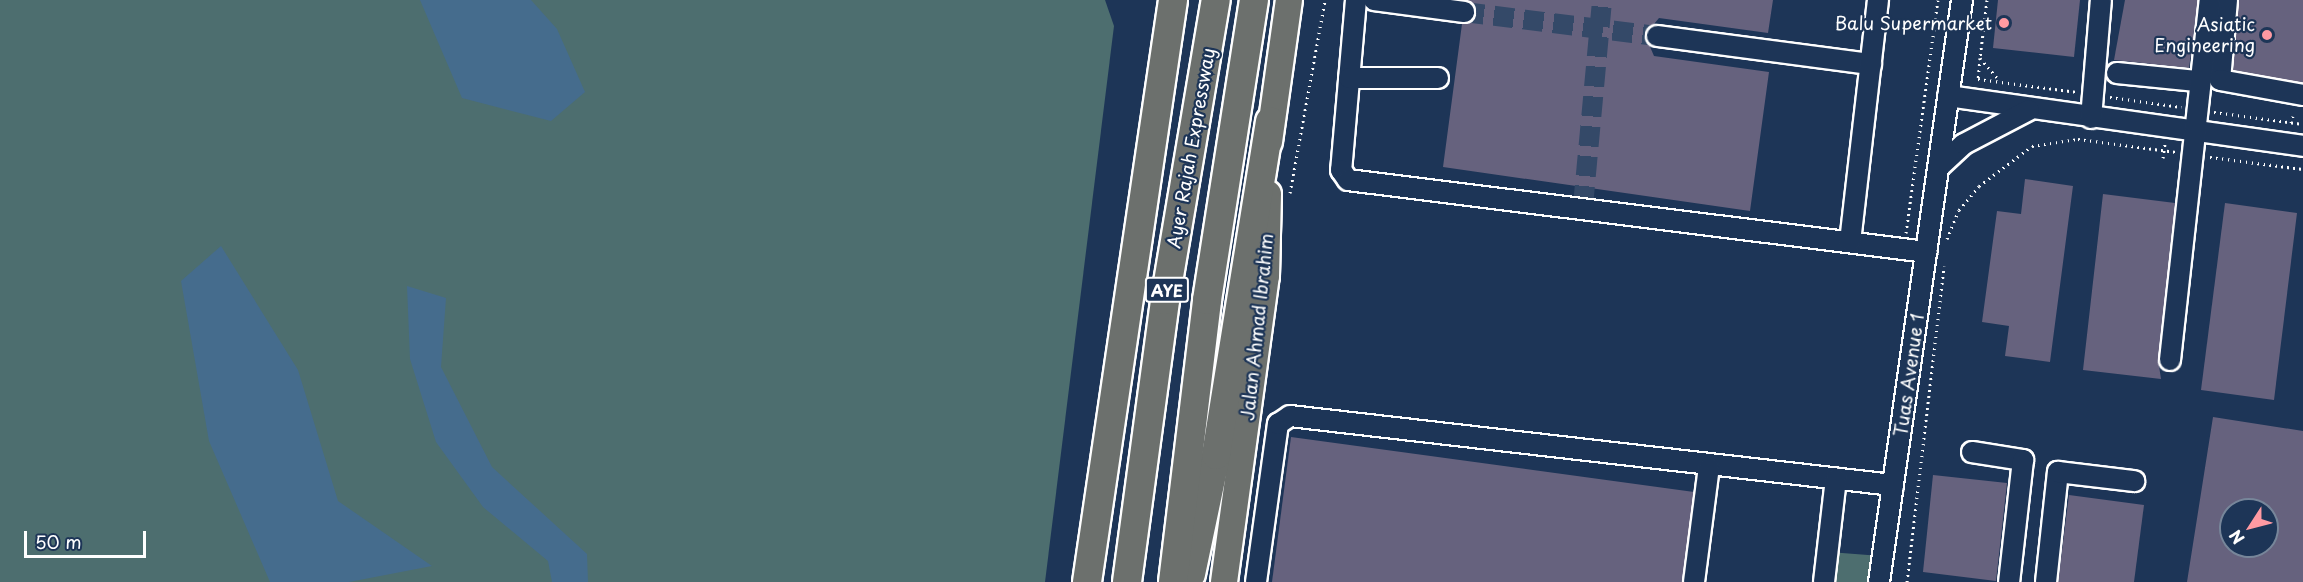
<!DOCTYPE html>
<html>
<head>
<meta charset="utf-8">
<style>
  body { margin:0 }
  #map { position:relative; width:2303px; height:582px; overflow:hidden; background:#1d3557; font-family:"Playpen Sans",sans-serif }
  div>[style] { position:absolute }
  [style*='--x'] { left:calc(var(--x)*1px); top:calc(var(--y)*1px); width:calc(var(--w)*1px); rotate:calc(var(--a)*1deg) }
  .green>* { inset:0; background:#4d6e6f }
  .water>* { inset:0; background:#456c8d }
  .building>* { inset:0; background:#66627e }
  .minor-tunnel>* { height:20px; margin-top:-10px; transform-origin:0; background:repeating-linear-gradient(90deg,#344968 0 20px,transparent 0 30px) }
  .path>* { height:3px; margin-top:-1.5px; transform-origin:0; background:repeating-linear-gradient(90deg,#fff 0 1.5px,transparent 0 6px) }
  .roads { filter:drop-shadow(2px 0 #fff) drop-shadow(-2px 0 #fff) drop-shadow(0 2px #fff) drop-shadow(0 -2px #fff) }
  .minor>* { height:20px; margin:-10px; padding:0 10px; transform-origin:10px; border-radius:10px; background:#1d3557 }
  .major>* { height:26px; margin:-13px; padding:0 13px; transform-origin:13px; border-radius:13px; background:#6c706d }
  .highway>* { height:28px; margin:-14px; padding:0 14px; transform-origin:14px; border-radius:14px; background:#6c706d }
  .dots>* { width:16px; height:16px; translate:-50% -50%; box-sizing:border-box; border:3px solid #1d3557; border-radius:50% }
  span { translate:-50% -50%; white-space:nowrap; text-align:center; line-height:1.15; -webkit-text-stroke:4.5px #1d3557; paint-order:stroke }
  .shield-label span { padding:2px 4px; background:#1d3557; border:2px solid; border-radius:4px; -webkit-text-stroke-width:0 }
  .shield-label { font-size:16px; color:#fff; font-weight:700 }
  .poi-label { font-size:18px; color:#fff }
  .right { translate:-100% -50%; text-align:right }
  .street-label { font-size:18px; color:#fff }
  .north { position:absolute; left:2219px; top:498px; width:60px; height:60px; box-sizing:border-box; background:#1d3557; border:2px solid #77869a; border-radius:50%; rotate:234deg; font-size:16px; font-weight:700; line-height:24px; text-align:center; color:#fff }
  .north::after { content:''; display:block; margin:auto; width:21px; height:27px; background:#ff9aa2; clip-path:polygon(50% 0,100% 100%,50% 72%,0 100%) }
  .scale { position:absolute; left:24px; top:531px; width:122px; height:27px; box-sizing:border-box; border:3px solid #fff; border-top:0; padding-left:8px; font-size:18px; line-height:21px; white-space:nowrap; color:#fff; -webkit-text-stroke:4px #1d3557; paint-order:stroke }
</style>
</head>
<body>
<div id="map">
  <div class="green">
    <div style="clip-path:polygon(0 0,1105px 0,1114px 26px,1045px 582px,0 582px)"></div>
    <div style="clip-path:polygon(1829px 552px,1881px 556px,1877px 582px,1826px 582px)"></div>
  </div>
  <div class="water">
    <div style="clip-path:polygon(420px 0,531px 0,557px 29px,585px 92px,551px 121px,462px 98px)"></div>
    <div style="clip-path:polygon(221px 246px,298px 370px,338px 501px,432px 566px,349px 582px,270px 582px,209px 441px,181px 281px)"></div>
    <div style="clip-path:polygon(407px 286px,446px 298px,441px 367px,492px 467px,587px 554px,588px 582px,552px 582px,548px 561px,483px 507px,436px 442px,410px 359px)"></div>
  </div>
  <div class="building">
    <div style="clip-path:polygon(1465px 0,1773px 0,1768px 33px,1659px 18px,1645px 35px,1654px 56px,1769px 72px,1750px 211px,1443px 167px,1462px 24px,1476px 14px)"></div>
    <div style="clip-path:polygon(1998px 0,2080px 0,2074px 57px,1993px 48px)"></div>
    <div style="clip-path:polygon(2125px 0,2198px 0,2189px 68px,2114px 60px)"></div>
    <div style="clip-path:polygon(2239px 0,2303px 0,2303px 83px,2233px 70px)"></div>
    <div style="clip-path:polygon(2025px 179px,2073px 186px,2050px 362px,2005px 356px,2009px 326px,1982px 322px,1997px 211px,2021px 214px)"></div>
    <div style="clip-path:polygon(2103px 194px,2175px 203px,2158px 359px,2161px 379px,2083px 370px)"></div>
    <div style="clip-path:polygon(2225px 203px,2297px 213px,2274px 400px,2201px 390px)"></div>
    <div style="clip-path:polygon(evenodd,2213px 417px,2303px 431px,2303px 582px,2187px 582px,2213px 417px,2231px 510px,2267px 510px,2267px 546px,2231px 546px,2231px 510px)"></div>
    <div style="clip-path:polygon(1291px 437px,1694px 492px,1682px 582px,1272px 582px)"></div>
    <div style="clip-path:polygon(1933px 475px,2007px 483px,1996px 581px,1923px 572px)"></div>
    <div style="clip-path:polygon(2069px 495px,2144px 505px,2134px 582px,2058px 582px)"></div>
  </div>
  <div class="minor-tunnel">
    <div style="--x:1464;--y:12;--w:194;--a:7.1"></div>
    <div style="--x:1583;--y:206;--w:207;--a:-84.7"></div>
  </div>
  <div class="path">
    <div style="--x:1987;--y:0;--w:58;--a:96.9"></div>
    <div style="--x:1980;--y:58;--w:29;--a:49"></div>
    <div style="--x:1980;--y:58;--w:21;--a:95"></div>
    <div style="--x:1978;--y:79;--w:100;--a:7.5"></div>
    <div style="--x:2110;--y:97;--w:72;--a:8"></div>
    <div style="--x:2214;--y:112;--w:90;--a:7.7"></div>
    <div style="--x:2291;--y:123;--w:7;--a:-74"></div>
    <div style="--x:2210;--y:157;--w:94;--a:7.4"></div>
    <div style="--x:2163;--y:158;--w:14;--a:-82"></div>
    <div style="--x:1290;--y:193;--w:196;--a:-79.7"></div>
    <div style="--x:1906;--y:233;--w:235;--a:-82.2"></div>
    <div style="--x:1947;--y:239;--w:31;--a:-68"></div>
    <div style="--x:1959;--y:210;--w:31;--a:-50"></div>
    <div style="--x:1979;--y:186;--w:66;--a:-37"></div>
    <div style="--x:2032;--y:146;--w:47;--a:-8.7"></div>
    <div style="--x:2078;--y:139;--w:99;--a:7.6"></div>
    <div style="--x:1907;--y:582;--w:318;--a:-83.3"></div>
  </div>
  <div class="roads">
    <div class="minor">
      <div style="--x:1356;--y:0;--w:171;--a:95"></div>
      <div style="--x:1341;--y:170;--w:12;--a:55"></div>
      <div style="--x:1348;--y:180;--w:583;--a:7.09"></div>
      <div style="--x:1374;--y:0;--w:91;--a:7.6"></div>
      <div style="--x:2227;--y:0;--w:80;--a:95"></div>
      <div style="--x:2220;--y:80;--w:84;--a:10.2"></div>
      <div style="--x:1657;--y:36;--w:216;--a:7.5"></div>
      <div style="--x:2117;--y:73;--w:80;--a:5.7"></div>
      <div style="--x:1349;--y:78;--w:89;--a:0"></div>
      <div style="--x:1948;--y:96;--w:359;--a:8"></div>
      <div style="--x:2091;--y:118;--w:118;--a:-85.2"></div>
      <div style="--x:1938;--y:168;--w:35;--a:-43"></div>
      <div style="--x:1964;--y:144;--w:73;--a:-27.6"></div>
      <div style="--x:1850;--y:242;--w:244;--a:-83.4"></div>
      <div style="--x:2170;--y:360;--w:362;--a:-83.7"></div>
      <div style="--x:1972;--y:452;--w:52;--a:8.9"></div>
      <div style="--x:2023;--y:460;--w:123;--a:96.5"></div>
      <div style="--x:1256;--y:582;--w:160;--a:-82.1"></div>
      <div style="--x:1278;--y:424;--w:14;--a:-34"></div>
      <div style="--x:1290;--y:416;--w:607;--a:6.53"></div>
      <div style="--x:1694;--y:582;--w:116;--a:-82.6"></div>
      <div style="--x:1824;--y:582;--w:104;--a:-83.4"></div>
      <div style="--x:1879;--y:582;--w:588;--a:-81.88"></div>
      <div style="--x:2046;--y:582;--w:111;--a:-83.8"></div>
      <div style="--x:2058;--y:472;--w:77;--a:6.8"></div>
    </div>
    <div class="major">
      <div style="--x:1269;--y:142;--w:143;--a:-82"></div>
      <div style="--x:1224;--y:582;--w:309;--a:-82.2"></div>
      <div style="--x:1266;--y:276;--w:82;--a:-88.6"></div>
    </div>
    <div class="highway">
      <div style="--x:1191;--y:574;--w:122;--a:-78.1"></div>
      <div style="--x:1216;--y:455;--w:338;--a:-80.8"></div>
      <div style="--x:1087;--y:582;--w:588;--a:-81.59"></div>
      <div style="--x:1127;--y:582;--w:285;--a:-82.3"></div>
      <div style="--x:1165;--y:300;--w:304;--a:-80.4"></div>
      <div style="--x:1173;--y:582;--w:284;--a:-83.1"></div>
      <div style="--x:1207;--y:300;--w:304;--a:-81.1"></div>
    </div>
  </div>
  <div class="dots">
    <div style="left:2004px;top:23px;background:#ff9aa2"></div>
    <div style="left:2267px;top:35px;background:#ff9aa2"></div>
  </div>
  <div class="shield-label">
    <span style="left:1167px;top:290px">AYE</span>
  </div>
  <div class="poi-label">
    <span class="right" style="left:1992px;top:23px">Balu Supermarket</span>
    <span class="right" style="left:2255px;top:35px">Asiatic<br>Engineering</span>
  </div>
  <div class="street-label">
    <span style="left:1191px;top:148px;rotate:-80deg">Ayer Rajah Expressway</span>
    <span style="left:1257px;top:327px;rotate:-84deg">Jalan Ahmad Ibrahim</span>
    <span style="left:1909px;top:375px;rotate:-82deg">Tuas Avenue 1</span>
  </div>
  <div class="north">N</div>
  <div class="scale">50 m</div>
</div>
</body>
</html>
